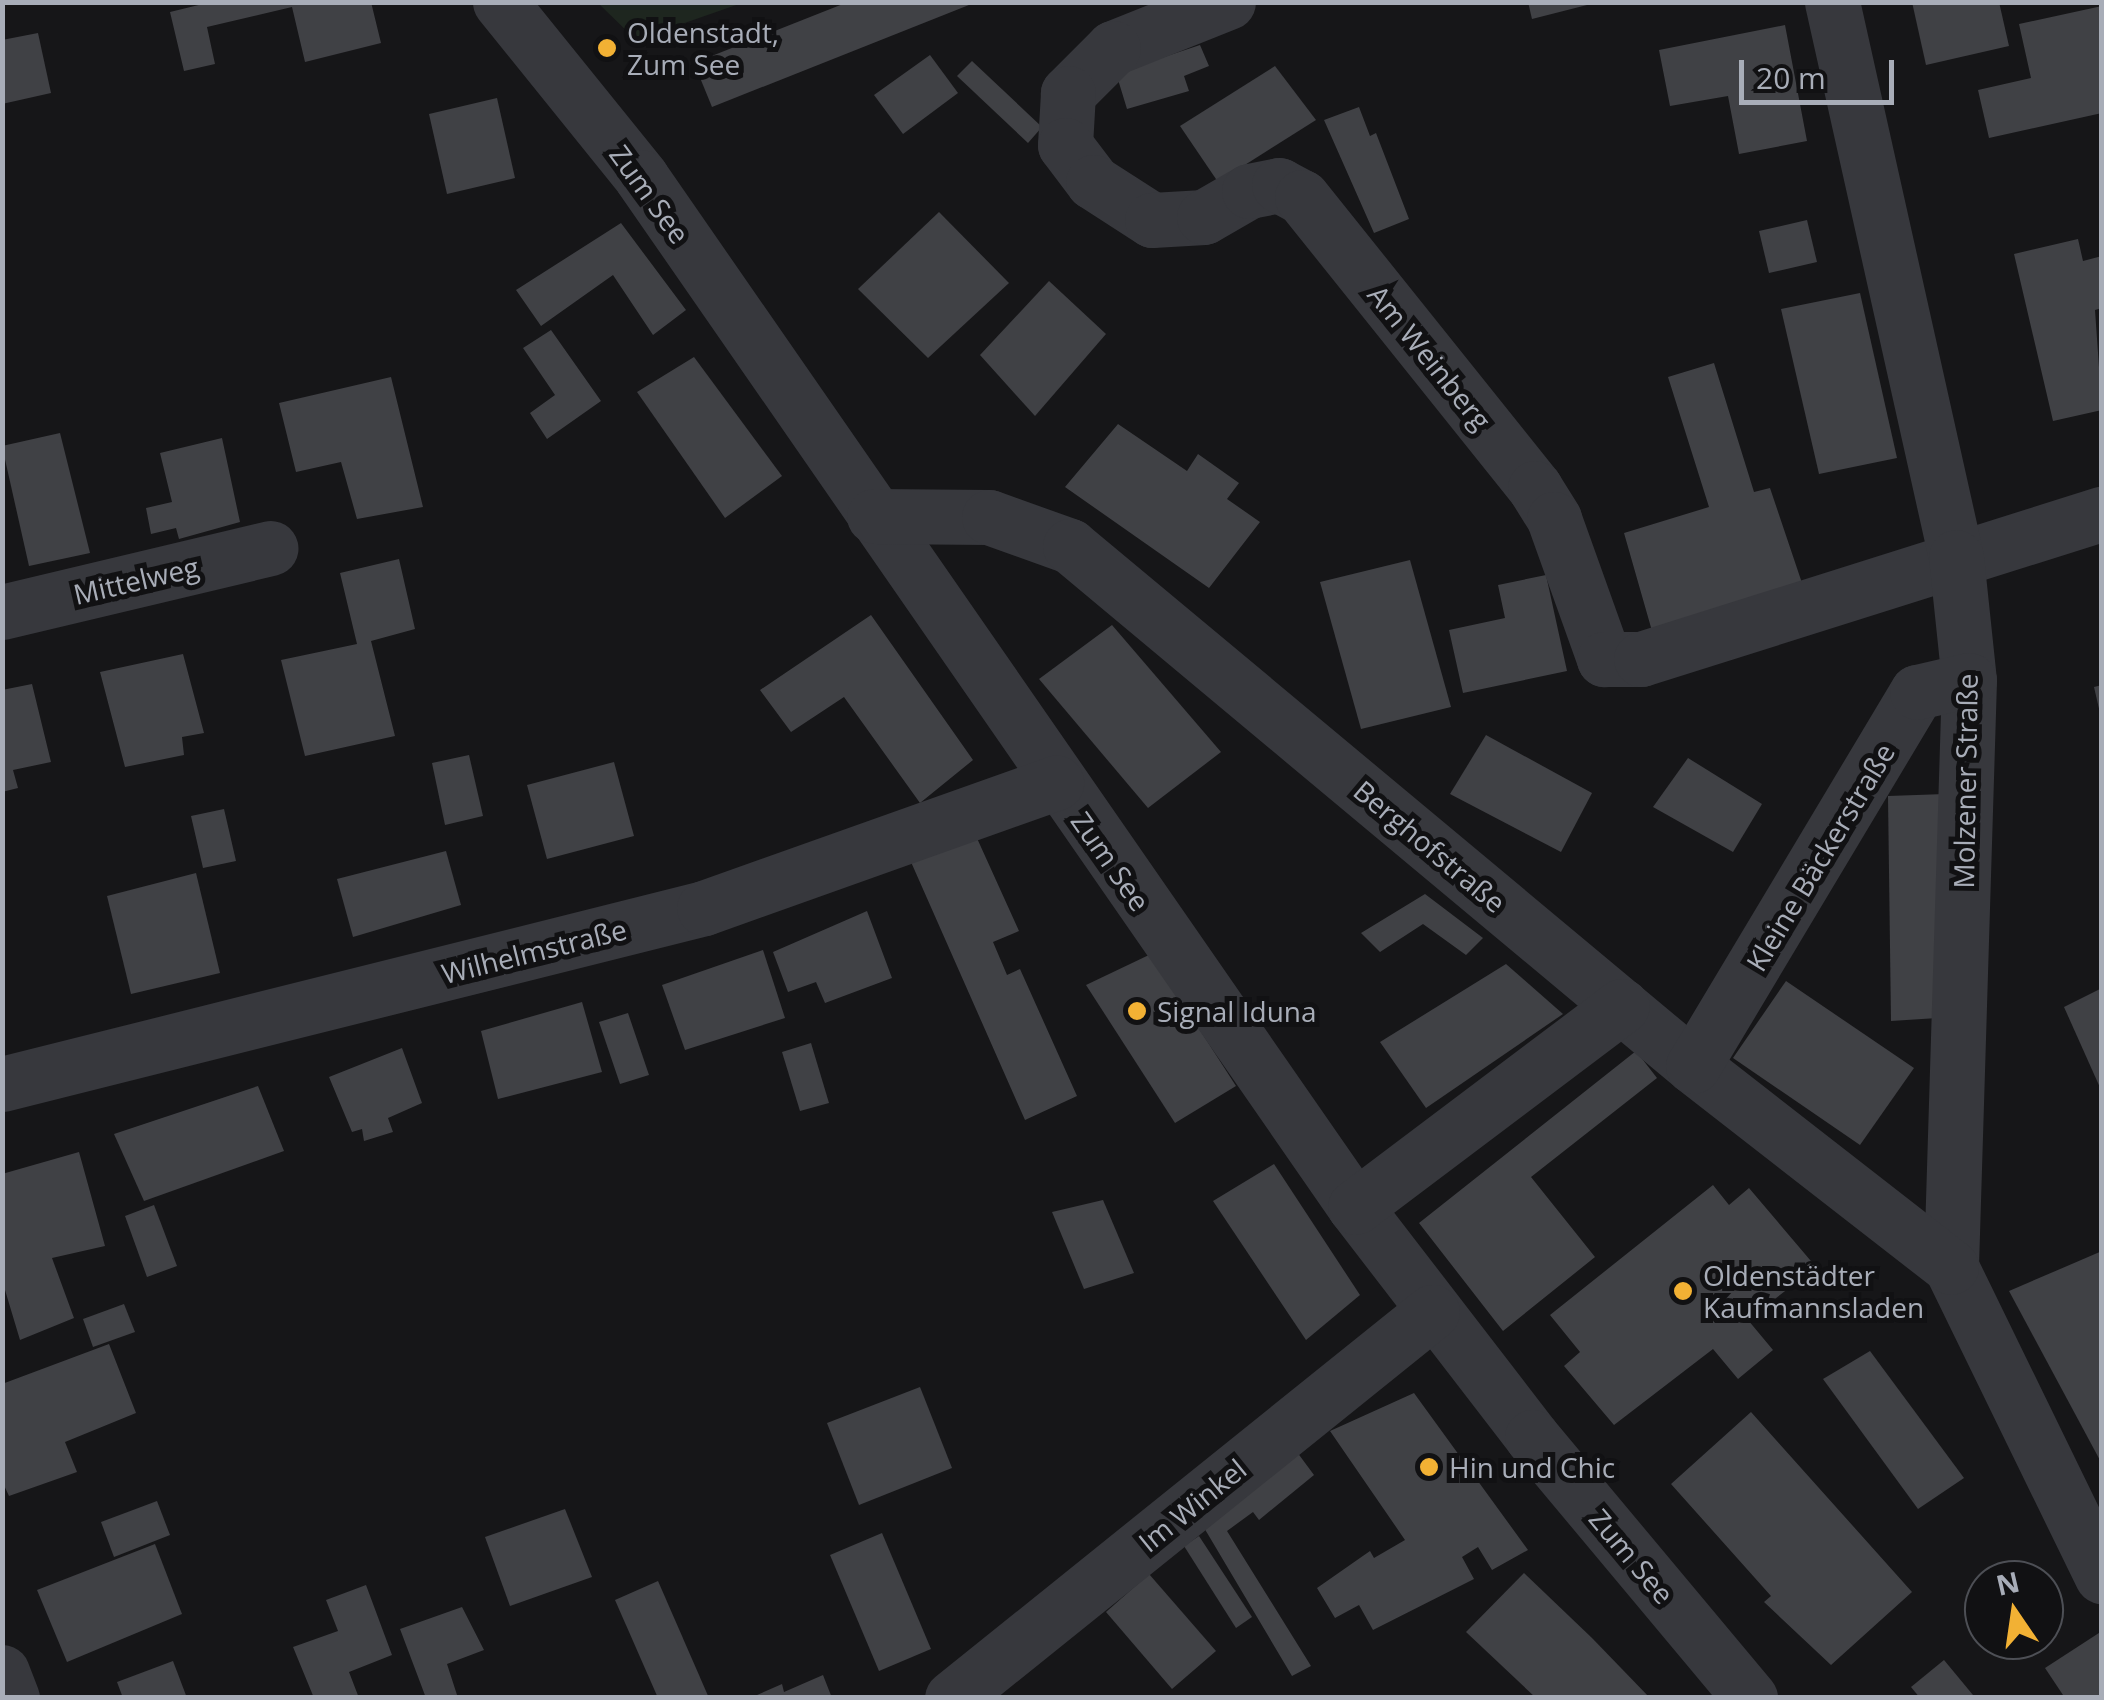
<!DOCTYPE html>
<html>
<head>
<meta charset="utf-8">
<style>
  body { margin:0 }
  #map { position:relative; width:2104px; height:1700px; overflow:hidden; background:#161618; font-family:"Open Sans",sans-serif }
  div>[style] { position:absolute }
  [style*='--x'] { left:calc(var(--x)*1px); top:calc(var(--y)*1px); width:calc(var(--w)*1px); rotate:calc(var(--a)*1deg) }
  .green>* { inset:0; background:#1e261f }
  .building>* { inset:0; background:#404145 }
  .minor>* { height:55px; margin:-27.5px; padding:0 27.5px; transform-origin:27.5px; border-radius:27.5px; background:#37383d }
  .dots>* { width:28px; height:28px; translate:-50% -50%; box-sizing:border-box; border:5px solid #111113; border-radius:50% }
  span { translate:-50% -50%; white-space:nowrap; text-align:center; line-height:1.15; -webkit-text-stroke:10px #111113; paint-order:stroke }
  .poi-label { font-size:28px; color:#a8adb8 }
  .left { translate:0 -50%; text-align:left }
  .street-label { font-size:28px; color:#a8adb8 }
  .frame { position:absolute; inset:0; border:5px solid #a8adb8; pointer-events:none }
  .north { position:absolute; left:1964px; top:1560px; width:100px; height:100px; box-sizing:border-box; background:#111113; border:2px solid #4d4f55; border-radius:50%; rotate:347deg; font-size:28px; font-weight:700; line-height:40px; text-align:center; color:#a8adb8 }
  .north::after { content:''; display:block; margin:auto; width:35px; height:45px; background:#f2b134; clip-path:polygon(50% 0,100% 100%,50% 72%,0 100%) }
  .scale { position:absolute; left:1739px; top:60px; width:155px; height:45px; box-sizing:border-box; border:5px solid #a8adb8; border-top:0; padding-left:12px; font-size:30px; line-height:35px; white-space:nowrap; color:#a8adb8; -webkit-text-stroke:8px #111113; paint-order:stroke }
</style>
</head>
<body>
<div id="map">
  <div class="green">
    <div style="clip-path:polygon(598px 3px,742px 3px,636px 40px)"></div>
  </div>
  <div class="building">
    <div style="clip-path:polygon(211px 2px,371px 2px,381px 43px,305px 62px,292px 7px,207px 27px,215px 64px,184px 71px,170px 12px)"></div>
    <div style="clip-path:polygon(848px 2px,974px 3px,712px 107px,694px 63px)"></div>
    <div style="clip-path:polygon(1528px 2px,1591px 2px,1591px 4px,1532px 19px)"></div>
    <div style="clip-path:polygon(1912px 2px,1999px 2px,2009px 46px,1926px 65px)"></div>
    <div style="clip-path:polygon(2102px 6px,2102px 113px,1989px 138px,1978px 90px,2031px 78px,2019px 24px)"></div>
    <div style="clip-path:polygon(1785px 25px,1807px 141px,1739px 154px,1728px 96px,1670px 106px,1659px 50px)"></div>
    <div style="clip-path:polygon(38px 33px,51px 93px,2px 104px,2px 40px)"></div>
    <div style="clip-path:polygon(1200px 45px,1209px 66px,1184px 76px,1189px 91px,1127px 109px,1116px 73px)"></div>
    <div style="clip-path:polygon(930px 55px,958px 93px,903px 134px,874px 95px)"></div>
    <div style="clip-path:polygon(972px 61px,1042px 127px,1028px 143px,957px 76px)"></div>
    <div style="clip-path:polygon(1275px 66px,1316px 120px,1218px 182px,1180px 126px)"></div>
    <div style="clip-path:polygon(497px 98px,515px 178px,447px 194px,429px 114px)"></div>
    <div style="clip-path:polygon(1359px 107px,1370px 136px,1376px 133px,1409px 219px,1374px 233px,1324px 120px)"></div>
    <div style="clip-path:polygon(939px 212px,1009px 283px,928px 358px,858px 289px)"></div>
    <div style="clip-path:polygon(1807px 220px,1817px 262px,1769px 273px,1759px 231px)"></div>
    <div style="clip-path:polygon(621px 223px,686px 310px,653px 335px,613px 275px,541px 326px,516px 290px)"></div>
    <div style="clip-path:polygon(2078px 239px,2083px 261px,2102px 256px,2102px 308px,2095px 310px,2102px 410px,2053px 421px,2014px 254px)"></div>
    <div style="clip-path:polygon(1049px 281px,1106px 334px,1035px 416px,980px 355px)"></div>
    <div style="clip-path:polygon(1860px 293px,1897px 458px,1819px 474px,1781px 309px)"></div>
    <div style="clip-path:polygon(551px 330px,601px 401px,547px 439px,530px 413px,555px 395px,523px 348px)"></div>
    <div style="clip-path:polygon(694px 357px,782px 476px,725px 518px,637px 392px)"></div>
    <div style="clip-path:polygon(1714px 363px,1754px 492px,1770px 488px,1802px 583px,1652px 631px,1624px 533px,1709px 507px,1668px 377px)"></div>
    <div style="clip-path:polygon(391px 377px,423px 507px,357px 519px,341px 462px,296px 472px,279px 403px)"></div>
    <div style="clip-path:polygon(1118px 424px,1187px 471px,1198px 454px,1239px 483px,1227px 499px,1260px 522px,1209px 588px,1065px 487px)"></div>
    <div style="clip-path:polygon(60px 433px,90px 553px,29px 566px,2px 446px)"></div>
    <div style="clip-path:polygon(222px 438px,240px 522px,179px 539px,176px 528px,151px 534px,146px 508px,172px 502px,160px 453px)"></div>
    <div style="clip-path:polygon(399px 559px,415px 629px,371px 641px,395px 736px,305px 756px,281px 660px,357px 644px,340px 573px)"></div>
    <div style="clip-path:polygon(1410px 560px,1451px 707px,1361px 729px,1320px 582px)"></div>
    <div style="clip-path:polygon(1546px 575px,1567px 671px,1463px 693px,1449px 630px,1505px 618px,1498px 585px)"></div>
    <div style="clip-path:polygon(871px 615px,973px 760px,920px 803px,844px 697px,791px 732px,760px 690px)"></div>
    <div style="clip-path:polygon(1112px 625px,1221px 752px,1148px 808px,1039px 679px)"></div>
    <div style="clip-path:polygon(183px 654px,204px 733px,182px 737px,184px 755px,125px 767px,100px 672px)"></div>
    <div style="clip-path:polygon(32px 684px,51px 762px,13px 770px,18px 788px,2px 792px,2px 690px)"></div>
    <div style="clip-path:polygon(2102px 685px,2102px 713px,2100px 713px,2094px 687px)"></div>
    <div style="clip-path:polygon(1486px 735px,1592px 793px,1561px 852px,1450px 794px)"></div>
    <div style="clip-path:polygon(469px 755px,483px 816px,445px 825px,432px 763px)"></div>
    <div style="clip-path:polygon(1688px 758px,1762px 804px,1733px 852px,1653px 807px)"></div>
    <div style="clip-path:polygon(614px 762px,634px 836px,547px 859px,527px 785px)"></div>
    <div style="clip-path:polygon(1945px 794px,1953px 1017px,1891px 1021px,1888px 796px)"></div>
    <div style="clip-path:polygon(224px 809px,236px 861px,203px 868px,191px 816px)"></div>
    <div style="clip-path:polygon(976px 836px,1019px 931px,993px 942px,1007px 975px,1020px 969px,1077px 1096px,1025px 1120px,911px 862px)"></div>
    <div style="clip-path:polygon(446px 851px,461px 905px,353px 937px,337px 879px)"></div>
    <div style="clip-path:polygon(196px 873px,220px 973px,131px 994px,107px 896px)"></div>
    <div style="clip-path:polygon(1425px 894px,1483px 938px,1466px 955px,1423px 924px,1380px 952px,1361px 933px)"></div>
    <div style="clip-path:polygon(867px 911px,892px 978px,825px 1003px,816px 982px,788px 992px,773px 952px)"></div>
    <div style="clip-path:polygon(763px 950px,785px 1018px,685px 1050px,662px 985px)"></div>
    <div style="clip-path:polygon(1151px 954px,1236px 1086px,1175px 1123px,1086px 985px)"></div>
    <div style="clip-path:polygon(1506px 964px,1563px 1014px,1426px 1108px,1380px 1042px)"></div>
    <div style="clip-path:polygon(1786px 981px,1914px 1068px,1860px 1145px,1733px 1058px)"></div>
    <div style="clip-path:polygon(2102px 988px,2102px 1092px,2064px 1007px)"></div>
    <div style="clip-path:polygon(582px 1002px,602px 1072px,498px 1099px,481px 1031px)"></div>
    <div style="clip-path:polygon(628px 1013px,649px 1075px,620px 1084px,599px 1022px)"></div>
    <div style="clip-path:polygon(811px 1043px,829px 1103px,800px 1111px,782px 1052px)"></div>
    <div style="clip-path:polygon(402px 1048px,422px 1103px,388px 1118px,393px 1132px,364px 1141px,362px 1129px,352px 1132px,329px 1077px)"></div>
    <div style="clip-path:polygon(1636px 1051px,1657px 1078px,1531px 1177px,1595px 1257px,1503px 1331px,1419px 1223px)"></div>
    <div style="clip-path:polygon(258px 1086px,284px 1151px,144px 1201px,114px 1134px)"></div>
    <div style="clip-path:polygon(79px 1152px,105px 1246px,52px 1258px,74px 1318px,20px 1340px,2px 1280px,2px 1174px)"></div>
    <div style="clip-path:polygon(1274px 1164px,1360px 1295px,1306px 1340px,1213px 1201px)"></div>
    <div style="clip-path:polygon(1713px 1185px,1729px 1205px,1749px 1188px,1816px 1267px,1748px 1320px,1773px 1350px,1738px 1379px,1713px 1349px,1614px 1425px,1564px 1366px,1580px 1352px,1550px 1315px)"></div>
    <div style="clip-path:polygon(1103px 1200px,1134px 1273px,1084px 1289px,1052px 1212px)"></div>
    <div style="clip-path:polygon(154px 1205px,177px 1266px,147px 1277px,125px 1216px)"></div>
    <div style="clip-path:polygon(2102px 1251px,2102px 1464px,2009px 1291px)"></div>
    <div style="clip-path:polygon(124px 1304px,135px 1332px,93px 1347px,83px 1319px)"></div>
    <div style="clip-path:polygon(109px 1344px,136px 1413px,65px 1442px,77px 1472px,9px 1496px,2px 1481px,2px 1384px)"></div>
    <div style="clip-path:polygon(1870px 1351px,1964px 1478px,1918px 1509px,1823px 1379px)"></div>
    <div style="clip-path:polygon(920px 1387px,952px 1468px,859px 1505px,827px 1423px)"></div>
    <div style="clip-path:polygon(1414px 1393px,1528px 1550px,1492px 1570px,1478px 1547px,1462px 1557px,1474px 1579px,1373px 1630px,1359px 1605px,1335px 1618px,1317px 1588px,1370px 1551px,1374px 1558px,1405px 1540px,1330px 1431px)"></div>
    <div style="clip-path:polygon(1751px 1412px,1912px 1592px,1831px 1665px,1764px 1602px,1771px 1596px,1671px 1484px)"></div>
    <div style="clip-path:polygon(1294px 1448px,1314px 1475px,1259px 1520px,1253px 1512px,1227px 1531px,1311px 1666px,1292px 1676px,1203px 1526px)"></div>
    <div style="clip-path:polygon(157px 1501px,170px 1535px,114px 1557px,101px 1522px)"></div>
    <div style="clip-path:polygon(565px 1509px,592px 1577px,510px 1606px,485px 1537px)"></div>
    <div style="clip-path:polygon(882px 1533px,931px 1649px,879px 1671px,830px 1555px)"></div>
    <div style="clip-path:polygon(1199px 1536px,1252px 1617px,1236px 1628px,1184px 1546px)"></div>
    <div style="clip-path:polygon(155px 1544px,182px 1614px,67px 1662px,37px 1590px)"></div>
    <div style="clip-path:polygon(1524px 1573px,1592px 1638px,1650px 1698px,1536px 1698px,1466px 1632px)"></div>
    <div style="clip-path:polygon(1149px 1574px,1216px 1651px,1172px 1689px,1106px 1612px)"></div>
    <div style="clip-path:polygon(658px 1581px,709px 1698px,658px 1698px,615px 1600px)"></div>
    <div style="clip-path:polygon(366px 1585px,392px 1655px,349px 1672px,359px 1698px,314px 1698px,293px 1647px,338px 1631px,326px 1600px)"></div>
    <div style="clip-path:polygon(462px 1607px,484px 1650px,447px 1664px,458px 1698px,426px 1698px,400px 1629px)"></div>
    <div style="clip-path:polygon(2102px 1631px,2102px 1698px,2065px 1698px,2045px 1668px)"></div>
    <div style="clip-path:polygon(1944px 1660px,1973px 1695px,1970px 1698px,1920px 1698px,1911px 1687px)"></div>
    <div style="clip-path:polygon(173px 1661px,187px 1698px,123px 1698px,117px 1682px)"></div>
    <div style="clip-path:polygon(823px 1675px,832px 1698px,750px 1698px,782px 1684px,784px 1692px)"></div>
  </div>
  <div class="minor">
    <div style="--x:500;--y:2;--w:225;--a:51.1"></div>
    <div style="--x:641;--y:177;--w:1253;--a:55.27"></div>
    <div style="--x:1355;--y:1207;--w:290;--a:52.4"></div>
    <div style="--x:1532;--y:1437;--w:340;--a:50.1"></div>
    <div style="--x:1228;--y:2;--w:124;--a:158.2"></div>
    <div style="--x:1113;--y:48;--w:64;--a:135"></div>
    <div style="--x:1068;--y:93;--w:52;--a:93.3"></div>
    <div style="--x:1065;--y:145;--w:46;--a:52.9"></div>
    <div style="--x:1093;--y:182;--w:70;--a:32.8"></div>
    <div style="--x:1152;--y:220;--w:52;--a:-3.3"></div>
    <div style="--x:1204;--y:217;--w:52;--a:-30"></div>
    <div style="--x:1249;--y:191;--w:31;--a:-11"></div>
    <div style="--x:1279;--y:185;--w:26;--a:28"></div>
    <div style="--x:1302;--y:197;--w:373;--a:51.3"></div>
    <div style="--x:1535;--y:488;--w:36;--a:58"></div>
    <div style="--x:1554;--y:519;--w:149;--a:70.3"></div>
    <div style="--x:1604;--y:659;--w:37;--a:0"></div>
    <div style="--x:1641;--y:659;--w:483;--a:-17.5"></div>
    <div style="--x:1832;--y:2;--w:569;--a:77.41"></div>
    <div style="--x:1956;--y:557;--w:124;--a:84"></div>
    <div style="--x:1969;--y:680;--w:587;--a:91.76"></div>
    <div style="--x:1951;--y:1267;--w:344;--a:64"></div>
    <div style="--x:874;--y:516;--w:115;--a:0.5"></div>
    <div style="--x:989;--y:517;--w:86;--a:19.7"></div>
    <div style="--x:1070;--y:546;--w:811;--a:39.85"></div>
    <div style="--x:1693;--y:1066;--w:327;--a:37.9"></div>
    <div style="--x:2;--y:612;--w:276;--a:-13.4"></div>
    <div style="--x:1693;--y:1066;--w:436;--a:-59.1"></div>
    <div style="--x:1917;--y:692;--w:53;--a:-13"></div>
    <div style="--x:2;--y:1084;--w:724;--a:-14.07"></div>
    <div style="--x:704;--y:908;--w:374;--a:-19.6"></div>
    <div style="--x:1355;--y:1207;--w:334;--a:-37"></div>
    <div style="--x:2;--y:1672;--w:28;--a:69"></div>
    <div style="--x:952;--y:1698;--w:616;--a:-38.81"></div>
  </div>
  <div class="dots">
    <div style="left:607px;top:48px;background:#f2b134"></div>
    <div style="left:1137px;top:1011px;background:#f2b134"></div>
    <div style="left:1683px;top:1291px;background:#f2b134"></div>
    <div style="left:1429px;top:1467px;background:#f2b134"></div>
  </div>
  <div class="poi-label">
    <span class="left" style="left:627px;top:48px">Oldenstadt,<br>Zum See</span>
    <span class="left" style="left:1157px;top:1011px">Signal Iduna</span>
    <span class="left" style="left:1703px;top:1291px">Oldenstädter<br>Kaufmannsladen</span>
    <span class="left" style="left:1449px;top:1467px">Hin und Chic</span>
  </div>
  <div class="street-label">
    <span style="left:650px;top:194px;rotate:54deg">Zum See</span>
    <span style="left:1430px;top:357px;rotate:51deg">Am Weinberg</span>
    <span style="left:136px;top:580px;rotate:-13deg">Mittelweg</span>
    <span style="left:1965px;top:781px;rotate:-89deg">Molzener Straße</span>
    <span style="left:1430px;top:846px;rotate:40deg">Berghofstraße</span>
    <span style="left:1820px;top:857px;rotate:-59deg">Kleine Bäckerstraße</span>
    <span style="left:1111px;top:861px;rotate:55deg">Zum See</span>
    <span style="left:534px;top:951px;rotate:-14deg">Wilhelmstraße</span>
    <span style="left:1192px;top:1505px;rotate:-39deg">Im Winkel</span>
    <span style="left:1632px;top:1556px;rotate:50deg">Zum See</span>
  </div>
  <div class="frame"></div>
  <div class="north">N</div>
  <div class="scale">20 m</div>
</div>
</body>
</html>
